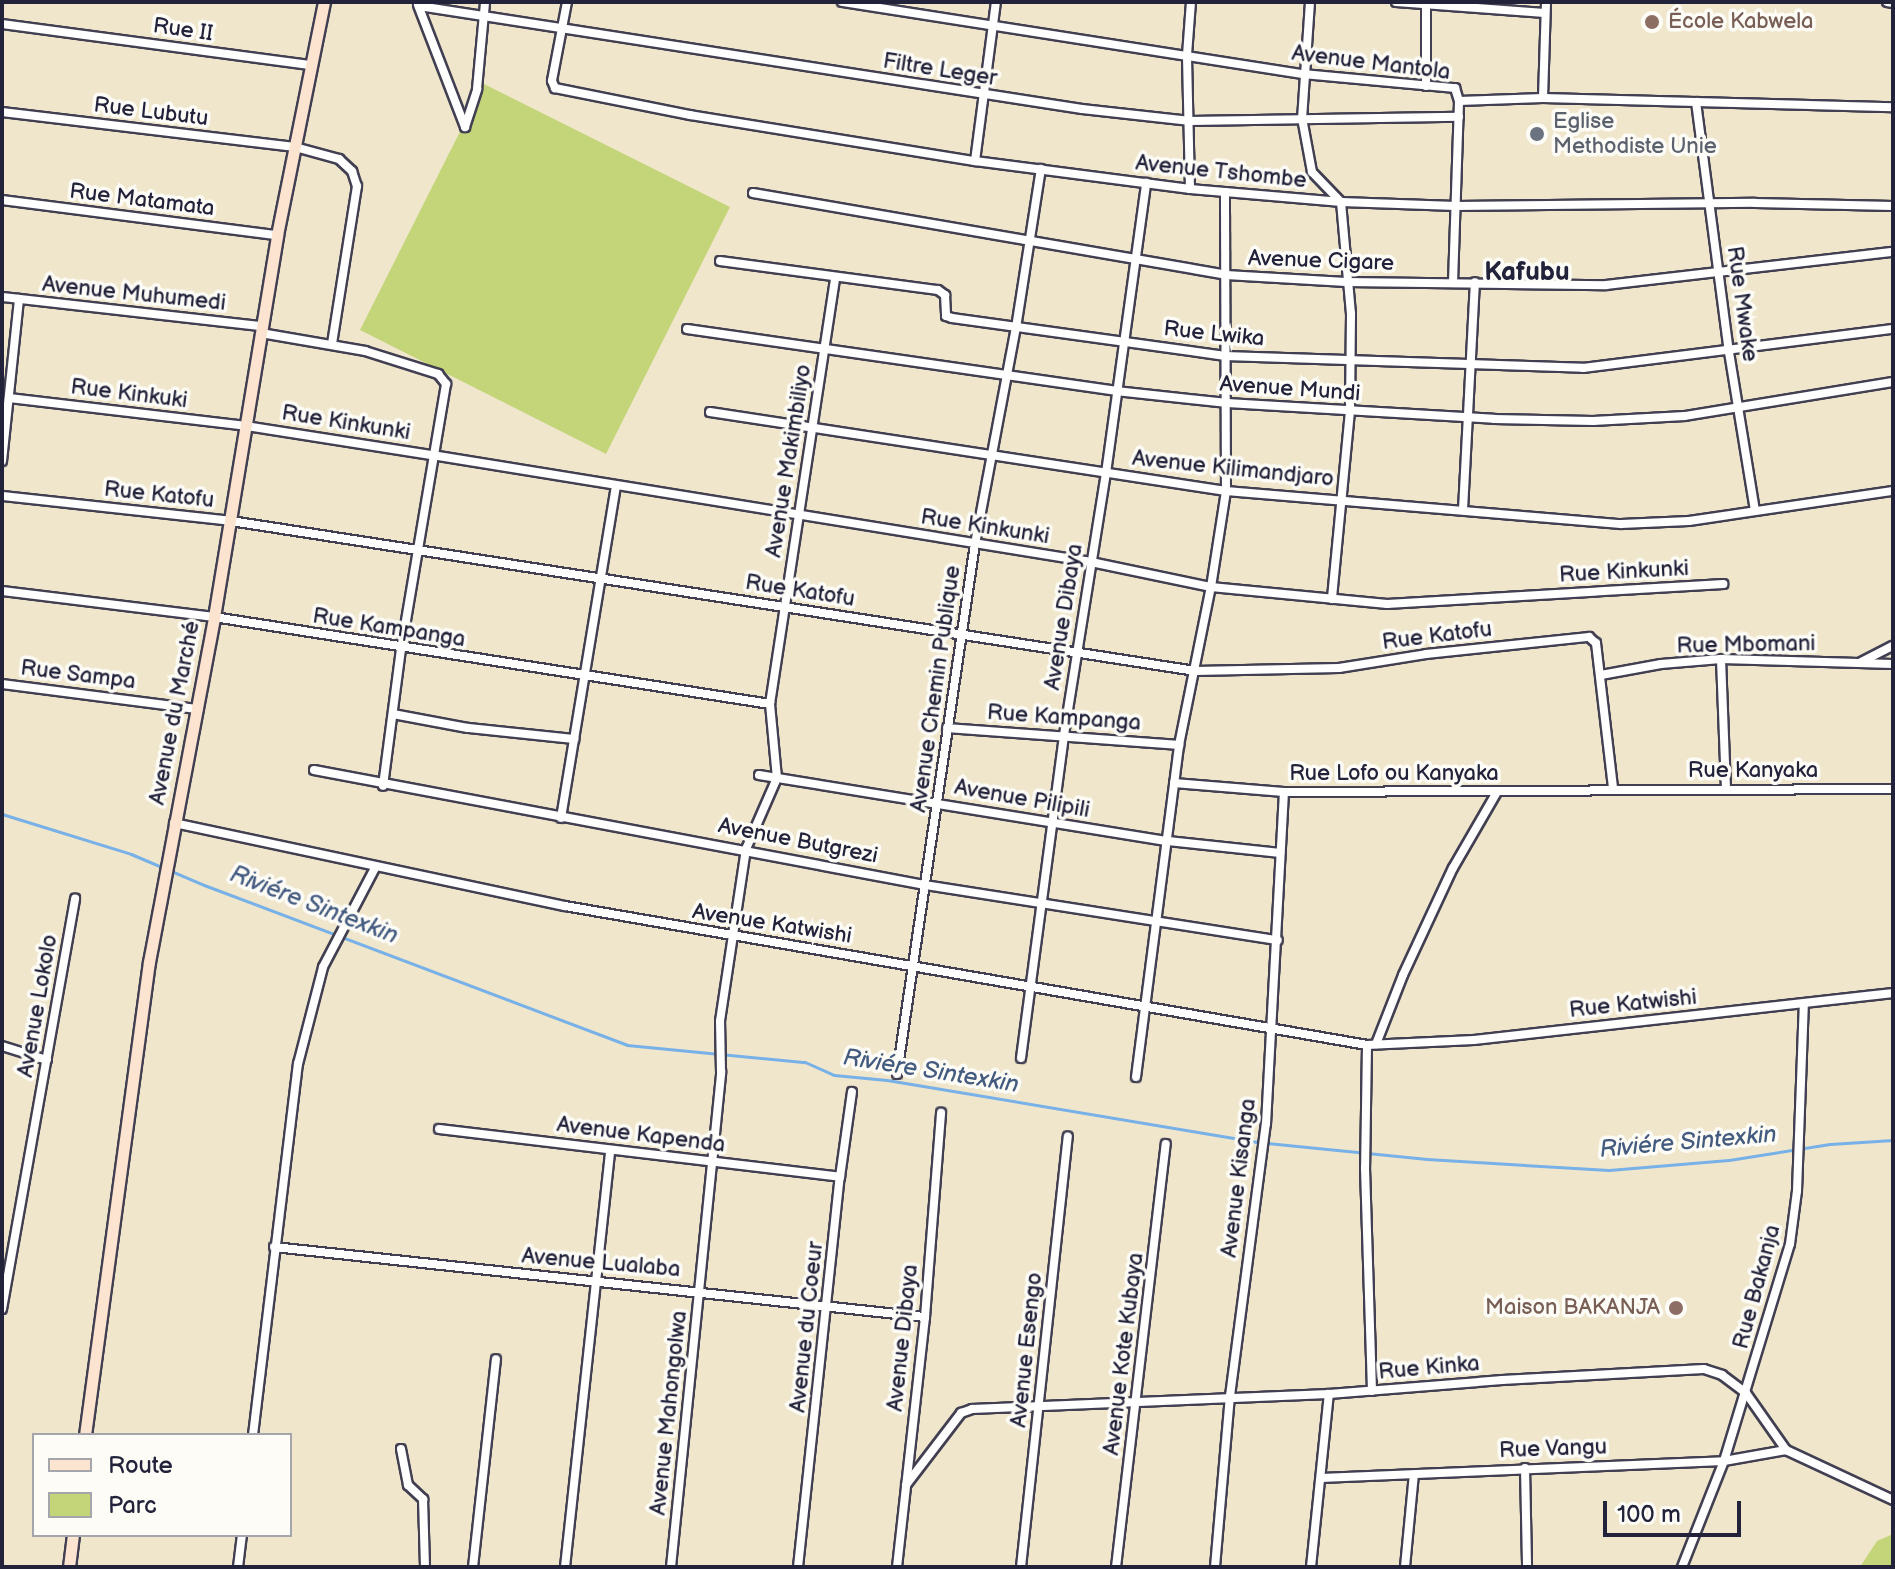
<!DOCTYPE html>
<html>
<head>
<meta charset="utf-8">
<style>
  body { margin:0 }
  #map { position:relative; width:1895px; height:1569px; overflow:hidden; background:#f0e6cc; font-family:"Balsamiq Sans",sans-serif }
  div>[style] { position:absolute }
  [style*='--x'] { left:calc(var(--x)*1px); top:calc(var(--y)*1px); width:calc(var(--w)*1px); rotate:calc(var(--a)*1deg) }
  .green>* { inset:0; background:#c3d578 }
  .stream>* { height:3px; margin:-1.5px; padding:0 1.5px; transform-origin:1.5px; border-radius:1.5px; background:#77b1e7 }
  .roads { filter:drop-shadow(2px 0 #413f51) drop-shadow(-2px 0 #413f51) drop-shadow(0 2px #413f51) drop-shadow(0 -2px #413f51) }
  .street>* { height:8px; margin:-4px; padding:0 4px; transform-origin:4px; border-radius:4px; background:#fff }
  .secondary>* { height:11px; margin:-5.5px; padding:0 5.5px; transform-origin:5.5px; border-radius:5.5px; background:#fde4d0 }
  .dots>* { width:22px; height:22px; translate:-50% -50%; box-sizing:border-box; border:4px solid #fdfcf7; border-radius:50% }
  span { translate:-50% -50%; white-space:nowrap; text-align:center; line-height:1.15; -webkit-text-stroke:7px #fdfcf7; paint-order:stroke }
  .education-label { font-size:22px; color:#785e54 }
  .left { translate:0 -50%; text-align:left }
  .right { translate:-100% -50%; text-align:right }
  .street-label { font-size:22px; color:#22223b }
  .worship-label { font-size:22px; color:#5b616d }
  .water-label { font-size:24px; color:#445b80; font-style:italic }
  .quarter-label { font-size:26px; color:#22223b; font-weight:700 }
  .frame { position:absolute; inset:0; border:4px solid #22223b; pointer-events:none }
  .legend { position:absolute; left:32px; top:1433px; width:260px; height:104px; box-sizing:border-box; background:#fdfcf7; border:2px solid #a5a5ac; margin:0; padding:10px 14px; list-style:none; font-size:24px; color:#22223b }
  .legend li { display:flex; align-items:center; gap:16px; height:40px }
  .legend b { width:40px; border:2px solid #a5a5ac }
  .scale { position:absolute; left:1603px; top:1501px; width:138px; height:36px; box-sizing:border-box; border:4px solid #22223b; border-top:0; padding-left:10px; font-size:24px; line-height:28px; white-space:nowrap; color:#22223b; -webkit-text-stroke:6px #fdfcf7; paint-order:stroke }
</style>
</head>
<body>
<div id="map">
  <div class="green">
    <div style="clip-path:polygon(484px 84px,730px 207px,606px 454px,360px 330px)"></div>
    <div style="clip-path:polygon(1893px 1534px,1893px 1567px,1860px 1567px,1877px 1541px)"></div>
  </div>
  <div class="stream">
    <div style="--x:2;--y:814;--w:135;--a:17.2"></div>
    <div style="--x:131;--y:854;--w:79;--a:23"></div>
    <div style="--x:204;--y:885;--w:452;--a:20.7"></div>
    <div style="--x:627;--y:1045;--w:179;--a:5.5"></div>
    <div style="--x:805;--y:1062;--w:32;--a:24"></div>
    <div style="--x:834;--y:1075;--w:53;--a:5.4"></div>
    <div style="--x:887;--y:1080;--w:374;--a:9.5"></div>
    <div style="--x:1256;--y:1142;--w:172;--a:5.7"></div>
    <div style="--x:1427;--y:1159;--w:182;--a:3.5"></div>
    <div style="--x:1609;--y:1170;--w:120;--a:-4.8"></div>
    <div style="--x:1729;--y:1160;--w:102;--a:-9"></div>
    <div style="--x:1830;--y:1144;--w:63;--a:-3.6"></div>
  </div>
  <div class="roads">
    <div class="street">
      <div style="--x:567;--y:2;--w:80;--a:100.8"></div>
      <div style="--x:552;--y:81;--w:8;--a:67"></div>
      <div style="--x:555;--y:88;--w:138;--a:11.3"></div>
      <div style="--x:690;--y:115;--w:289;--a:9.2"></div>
      <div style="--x:975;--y:161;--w:217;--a:7.4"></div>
      <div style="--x:1190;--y:189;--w:152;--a:4.9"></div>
      <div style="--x:1341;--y:202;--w:115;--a:2"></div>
      <div style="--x:1456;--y:206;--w:299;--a:-0.6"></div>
      <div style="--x:1755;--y:203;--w:138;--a:1.2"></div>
      <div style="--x:842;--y:2;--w:467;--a:8.9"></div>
      <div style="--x:1303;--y:74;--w:153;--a:5.3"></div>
      <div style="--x:1455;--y:88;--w:14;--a:73"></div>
      <div style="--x:1459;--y:101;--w:84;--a:-2"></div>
      <div style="--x:1543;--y:98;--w:350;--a:1.5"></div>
      <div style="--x:1310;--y:2;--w:116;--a:93.9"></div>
      <div style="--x:1302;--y:118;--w:55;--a:79.5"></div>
      <div style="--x:1312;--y:172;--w:42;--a:46"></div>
      <div style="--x:1341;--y:202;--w:112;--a:84.9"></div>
      <div style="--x:1351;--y:314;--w:97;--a:90.6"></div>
      <div style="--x:1350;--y:411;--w:189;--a:95.5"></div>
      <div style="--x:1396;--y:2;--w:149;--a:4.2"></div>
      <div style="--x:1887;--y:2;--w:6;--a:9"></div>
      <div style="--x:1426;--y:3;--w:83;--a:90"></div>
      <div style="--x:418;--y:5;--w:131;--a:68.9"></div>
      <div style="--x:419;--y:6;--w:671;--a:8.83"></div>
      <div style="--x:1082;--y:109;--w:109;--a:6.3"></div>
      <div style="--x:1190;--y:121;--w:269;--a:-0.9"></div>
      <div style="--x:2;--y:24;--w:312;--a:7.6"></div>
      <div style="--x:1543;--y:98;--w:96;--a:-88.2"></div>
      <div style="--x:1696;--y:102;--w:252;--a:82.5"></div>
      <div style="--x:1729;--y:352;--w:160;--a:80.7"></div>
      <div style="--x:2;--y:112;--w:295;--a:6.8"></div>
      <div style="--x:295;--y:147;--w:46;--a:15.3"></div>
      <div style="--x:339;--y:159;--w:18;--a:43"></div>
      <div style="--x:352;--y:171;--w:16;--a:72"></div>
      <div style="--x:357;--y:186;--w:159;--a:99"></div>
      <div style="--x:465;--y:127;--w:40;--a:-72"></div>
      <div style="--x:477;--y:89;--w:87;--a:-84.7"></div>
      <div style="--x:975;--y:161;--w:160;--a:-82.5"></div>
      <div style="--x:1190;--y:189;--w:134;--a:-91.3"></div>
      <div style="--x:1187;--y:55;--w:53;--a:-85.7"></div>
      <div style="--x:753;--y:193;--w:480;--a:9.8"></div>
      <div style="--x:1226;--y:275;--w:120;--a:3.3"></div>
      <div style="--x:1346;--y:282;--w:260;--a:0.7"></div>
      <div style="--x:1606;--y:285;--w:289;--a:-6.6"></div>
      <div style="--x:2;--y:200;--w:277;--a:7.3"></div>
      <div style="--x:720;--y:261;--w:220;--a:7.6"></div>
      <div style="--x:938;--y:290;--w:9;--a:36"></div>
      <div style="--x:945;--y:295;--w:21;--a:87"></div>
      <div style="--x:946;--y:316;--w:6;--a:18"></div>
      <div style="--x:952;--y:318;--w:276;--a:7.9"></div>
      <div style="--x:1225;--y:356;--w:358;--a:1.9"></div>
      <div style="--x:1583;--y:368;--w:312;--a:-7.2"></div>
      <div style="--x:1453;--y:283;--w:182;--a:-88.1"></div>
      <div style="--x:2;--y:297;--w:262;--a:6.4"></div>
      <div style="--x:687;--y:329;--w:433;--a:8.2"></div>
      <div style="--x:1116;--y:391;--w:112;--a:6.2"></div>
      <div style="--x:1227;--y:403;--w:267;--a:3.4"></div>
      <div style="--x:1494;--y:419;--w:99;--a:1.2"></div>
      <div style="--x:1593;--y:421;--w:92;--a:-3.1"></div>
      <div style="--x:1685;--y:416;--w:211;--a:-9.3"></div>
      <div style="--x:261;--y:333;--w:106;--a:9.8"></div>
      <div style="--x:365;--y:351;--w:77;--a:17.5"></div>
      <div style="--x:438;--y:374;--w:13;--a:51"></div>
      <div style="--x:446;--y:384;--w:269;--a:99.6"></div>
      <div style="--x:401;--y:649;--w:138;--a:97.5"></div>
      <div style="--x:9;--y:398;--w:239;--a:6.7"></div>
      <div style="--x:246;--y:426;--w:188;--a:8.9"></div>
      <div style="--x:432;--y:455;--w:668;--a:9.22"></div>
      <div style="--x:1091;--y:562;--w:123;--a:11.8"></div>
      <div style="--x:1211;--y:587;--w:177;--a:5.5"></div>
      <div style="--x:1387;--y:604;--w:337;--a:-3.4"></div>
      <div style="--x:710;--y:412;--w:522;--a:8.7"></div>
      <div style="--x:1226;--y:491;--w:396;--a:4.8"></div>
      <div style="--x:1621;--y:524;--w:68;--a:-2.5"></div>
      <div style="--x:1689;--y:521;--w:206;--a:-8.4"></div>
      <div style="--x:2;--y:461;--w:163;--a:-84"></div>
      <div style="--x:2;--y:496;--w:230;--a:6.2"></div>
      <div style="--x:231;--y:521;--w:976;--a:8.84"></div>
      <div style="--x:1195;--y:671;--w:144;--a:-1.2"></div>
      <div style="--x:1339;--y:668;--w:88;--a:-9.1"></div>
      <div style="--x:1426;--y:654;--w:164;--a:-6"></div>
      <div style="--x:1589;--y:637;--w:9;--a:41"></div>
      <div style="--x:1596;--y:643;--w:146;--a:83.3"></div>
      <div style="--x:1463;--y:510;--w:228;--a:-87"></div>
      <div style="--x:2;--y:591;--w:214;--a:7"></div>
      <div style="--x:214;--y:617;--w:563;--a:8.89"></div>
      <div style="--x:1721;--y:659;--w:130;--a:87.8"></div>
      <div style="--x:1861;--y:662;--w:36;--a:-27"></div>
      <div style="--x:1601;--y:675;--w:61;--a:-10.4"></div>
      <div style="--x:1661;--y:664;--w:60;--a:-4.8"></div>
      <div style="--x:1721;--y:659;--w:172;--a:1.7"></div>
      <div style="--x:2;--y:684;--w:198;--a:7.3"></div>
      <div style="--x:393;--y:714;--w:76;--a:10.6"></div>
      <div style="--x:468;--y:728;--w:107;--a:5.9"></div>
      <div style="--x:947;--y:728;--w:233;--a:4.2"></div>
      <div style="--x:314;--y:770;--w:622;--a:10.66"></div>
      <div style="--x:925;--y:885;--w:357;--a:8.9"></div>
      <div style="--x:759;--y:775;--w:414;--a:9.2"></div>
      <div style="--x:1168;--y:841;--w:113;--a:6.1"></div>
      <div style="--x:1174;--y:783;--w:110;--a:4.7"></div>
      <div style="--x:1284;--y:792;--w:609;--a:-0.28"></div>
      <div style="--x:561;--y:818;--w:336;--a:-80.6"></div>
      <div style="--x:174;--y:823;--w:400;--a:12"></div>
      <div style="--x:565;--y:906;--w:814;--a:9.83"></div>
      <div style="--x:1367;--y:1045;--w:107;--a:-2.7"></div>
      <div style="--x:1474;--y:1040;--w:422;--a:-6.4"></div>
      <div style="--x:1376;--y:1044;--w:74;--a:-68.6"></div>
      <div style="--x:1403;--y:975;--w:118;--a:-65"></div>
      <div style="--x:1453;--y:868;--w:88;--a:-59.9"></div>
      <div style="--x:1367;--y:1045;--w:123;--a:90.9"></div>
      <div style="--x:1365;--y:1168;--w:223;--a:88.2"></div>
      <div style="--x:2;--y:1046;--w:47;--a:17.3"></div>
      <div style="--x:1021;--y:1058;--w:326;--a:-82.4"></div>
      <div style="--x:1064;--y:735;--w:265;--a:-80.9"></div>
      <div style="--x:1106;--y:473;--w:293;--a:-82.1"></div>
      <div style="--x:897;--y:1074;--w:536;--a:-81.63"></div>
      <div style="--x:975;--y:544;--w:220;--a:-79.3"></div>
      <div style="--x:1016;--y:328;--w:161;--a:-81.1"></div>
      <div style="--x:1136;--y:1077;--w:335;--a:-82.6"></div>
      <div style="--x:1179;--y:745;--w:161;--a:-78.6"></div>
      <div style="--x:1211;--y:587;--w:97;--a:-81.1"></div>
      <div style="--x:1226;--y:491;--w:299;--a:-90.2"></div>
      <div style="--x:439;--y:1129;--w:404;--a:6.8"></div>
      <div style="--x:274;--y:1247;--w:655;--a:6.14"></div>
      <div style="--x:2;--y:1309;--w:417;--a:-79.9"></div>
      <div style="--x:253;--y:1435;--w:374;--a:-83.1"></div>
      <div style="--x:298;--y:1064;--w:100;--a:-75.5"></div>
      <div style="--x:323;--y:967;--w:112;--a:-62.3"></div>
      <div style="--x:401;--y:1449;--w:37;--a:79"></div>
      <div style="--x:408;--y:1485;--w:21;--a:43"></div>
      <div style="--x:423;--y:1499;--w:68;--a:88.3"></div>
      <div style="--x:1525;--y:1468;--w:99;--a:88.8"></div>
      <div style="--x:1321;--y:1478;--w:403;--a:-2.4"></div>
      <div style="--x:1724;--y:1461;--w:63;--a:-10.1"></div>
      <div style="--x:906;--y:1485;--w:91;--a:-52.6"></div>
      <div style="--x:961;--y:1413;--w:12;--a:-20"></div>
      <div style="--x:972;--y:1409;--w:357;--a:-2.4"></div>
      <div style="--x:1329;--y:1394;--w:174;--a:-4.6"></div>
      <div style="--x:1502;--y:1380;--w:202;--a:-3.1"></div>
      <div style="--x:1704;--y:1369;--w:19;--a:18"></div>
      <div style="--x:1722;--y:1375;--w:30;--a:37"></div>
      <div style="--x:1746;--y:1393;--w:70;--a:54.9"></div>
      <div style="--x:1786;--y:1450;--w:118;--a:25"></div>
      <div style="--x:238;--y:1567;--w:32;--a:-83"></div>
      <div style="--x:473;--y:1567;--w:209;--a:-83.7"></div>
      <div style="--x:565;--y:1567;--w:419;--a:-83.8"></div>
      <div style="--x:671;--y:1567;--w:498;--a:-84.2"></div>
      <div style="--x:721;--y:1072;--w:51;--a:-91.1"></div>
      <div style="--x:720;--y:1021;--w:174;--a:-81.4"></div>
      <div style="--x:746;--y:849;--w:77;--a:-66.4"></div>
      <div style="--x:777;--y:778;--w:74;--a:-95.4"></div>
      <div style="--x:770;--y:704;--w:431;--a:-81.3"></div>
      <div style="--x:798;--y:1567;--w:392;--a:-83.9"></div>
      <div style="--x:840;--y:1177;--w:86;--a:-82"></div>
      <div style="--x:897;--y:1567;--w:252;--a:-83.6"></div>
      <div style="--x:925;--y:1317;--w:205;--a:-85.5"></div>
      <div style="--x:1021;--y:1567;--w:433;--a:-83.8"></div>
      <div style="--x:1116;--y:1567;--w:426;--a:-83.3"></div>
      <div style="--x:1215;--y:1567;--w:172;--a:-85"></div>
      <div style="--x:1230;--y:1396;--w:274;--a:-82.5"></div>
      <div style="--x:1266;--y:1124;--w:332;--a:-86.9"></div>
      <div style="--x:1311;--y:1567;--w:174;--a:-84.1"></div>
      <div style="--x:1405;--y:1567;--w:93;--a:-84.5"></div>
      <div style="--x:1682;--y:1567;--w:114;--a:-68.4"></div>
      <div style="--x:1724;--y:1461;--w:227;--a:-73.1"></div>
      <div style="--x:1790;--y:1244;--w:53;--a:-82.5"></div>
      <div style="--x:1797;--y:1191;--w:187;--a:-87.9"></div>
    </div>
    <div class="secondary">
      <div style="--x:85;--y:1435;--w:477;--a:-82.3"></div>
      <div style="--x:149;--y:962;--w:351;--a:-79.3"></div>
      <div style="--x:214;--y:617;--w:387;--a:-80.6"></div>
      <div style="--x:277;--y:235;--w:238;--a:-78.6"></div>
      <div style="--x:69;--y:1567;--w:32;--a:-83"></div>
    </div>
  </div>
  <div class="dots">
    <div style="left:1652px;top:22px;background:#8d6e63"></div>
    <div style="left:1537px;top:134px;background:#6b7280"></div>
    <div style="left:1676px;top:1308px;background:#8d6e63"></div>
  </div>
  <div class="education-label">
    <span class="left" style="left:1668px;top:22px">École Kabwela</span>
    <span class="right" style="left:1660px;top:1308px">Maison BAKANJA</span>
  </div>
  <div class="street-label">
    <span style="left:183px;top:30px;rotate:8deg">Rue II</span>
    <span style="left:1371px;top:63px;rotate:7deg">Avenue Mantola</span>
    <span style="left:940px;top:70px;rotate:9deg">Filtre Leger</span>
    <span style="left:151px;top:112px;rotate:7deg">Rue Lubutu</span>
    <span style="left:1221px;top:172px;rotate:6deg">Avenue Tshombe</span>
    <span style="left:142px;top:200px;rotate:7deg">Rue Matamata</span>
    <span style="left:1321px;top:261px;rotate:2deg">Avenue Cigare</span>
    <span style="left:134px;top:294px;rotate:6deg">Avenue Muhumedi</span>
    <span style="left:1742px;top:304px;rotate:82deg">Rue Mwake</span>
    <span style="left:1214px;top:334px;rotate:6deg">Rue Lwika</span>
    <span style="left:1290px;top:389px;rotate:4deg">Avenue Mundi</span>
    <span style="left:129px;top:394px;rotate:7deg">Rue Kinkuki</span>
    <span style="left:346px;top:423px;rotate:9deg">Rue Kinkunki</span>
    <span style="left:789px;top:461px;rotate:-81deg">Avenue Makimbiliyo</span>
    <span style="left:1233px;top:469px;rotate:6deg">Avenue Kilimandjaro</span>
    <span style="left:159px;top:495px;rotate:6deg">Rue Katofu</span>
    <span style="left:985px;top:527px;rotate:9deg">Rue Kinkunki</span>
    <span style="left:1624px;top:572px;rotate:-3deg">Rue Kinkunki</span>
    <span style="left:800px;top:591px;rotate:9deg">Rue Katofu</span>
    <span style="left:1064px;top:617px;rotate:-81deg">Avenue Dibaya</span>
    <span style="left:389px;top:628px;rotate:9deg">Rue Kampanga</span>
    <span style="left:1437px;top:636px;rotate:-7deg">Rue Katofu</span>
    <span style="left:1746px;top:645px;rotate:-1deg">Rue Mbomani</span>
    <span style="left:78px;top:675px;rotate:7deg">Rue Sampa</span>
    <span style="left:936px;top:689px;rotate:-82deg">Avenue Chemin Publique</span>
    <span style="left:175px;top:713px;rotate:-79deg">Avenue du Marché</span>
    <span style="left:1064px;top:718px;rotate:4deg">Rue Kampanga</span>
    <span style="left:1753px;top:771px">Rue Kanyaka</span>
    <span style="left:1394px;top:774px">Rue Lofo ou Kanyaka</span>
    <span style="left:1022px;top:799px;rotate:10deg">Avenue Pilipili</span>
    <span style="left:798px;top:841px;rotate:11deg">Avenue Butgrezi</span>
    <span style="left:772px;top:924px;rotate:9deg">Avenue Katwishi</span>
    <span style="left:1633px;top:1004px;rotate:-6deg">Rue Katwishi</span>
    <span style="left:38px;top:1006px;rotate:-80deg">Avenue Lokolo</span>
    <span style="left:641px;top:1135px;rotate:7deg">Avenue Kapenda</span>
    <span style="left:1239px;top:1178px;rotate:-83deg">Avenue Kisanga</span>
    <span style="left:601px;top:1263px;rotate:5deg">Avenue Lualaba</span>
    <span style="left:1757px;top:1287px;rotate:-75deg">Rue Bakanja</span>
    <span style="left:807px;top:1327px;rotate:-84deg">Avenue du Coeur</span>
    <span style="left:903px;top:1338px;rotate:-84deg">Avenue Dibaya</span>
    <span style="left:1027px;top:1350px;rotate:-84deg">Avenue Esengo</span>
    <span style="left:1124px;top:1354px;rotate:-83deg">Avenue Kote Kubaya</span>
    <span style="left:1429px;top:1368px;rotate:-5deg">Rue Kinka</span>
    <span style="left:669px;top:1413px;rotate:-84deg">Avenue Mahongolwa</span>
    <span style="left:1553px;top:1449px;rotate:-2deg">Rue Vangu</span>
  </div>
  <div class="worship-label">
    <span class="left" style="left:1553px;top:134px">Eglise<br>Methodiste Unie</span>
  </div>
  <div class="water-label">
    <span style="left:314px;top:905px;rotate:21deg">Riviére Sintexkin</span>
    <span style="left:931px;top:1071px;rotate:9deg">Riviére Sintexkin</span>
    <span style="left:1688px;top:1142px;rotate:-5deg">Riviére Sintexkin</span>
  </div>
  <div class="quarter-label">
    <span style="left:1527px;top:273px">Kafubu</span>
  </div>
  <div class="frame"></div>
  <ul class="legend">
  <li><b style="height:10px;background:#fde4d0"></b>Route</li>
  <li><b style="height:22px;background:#c3d578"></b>Parc</li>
  </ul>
  <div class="scale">100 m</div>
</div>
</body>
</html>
